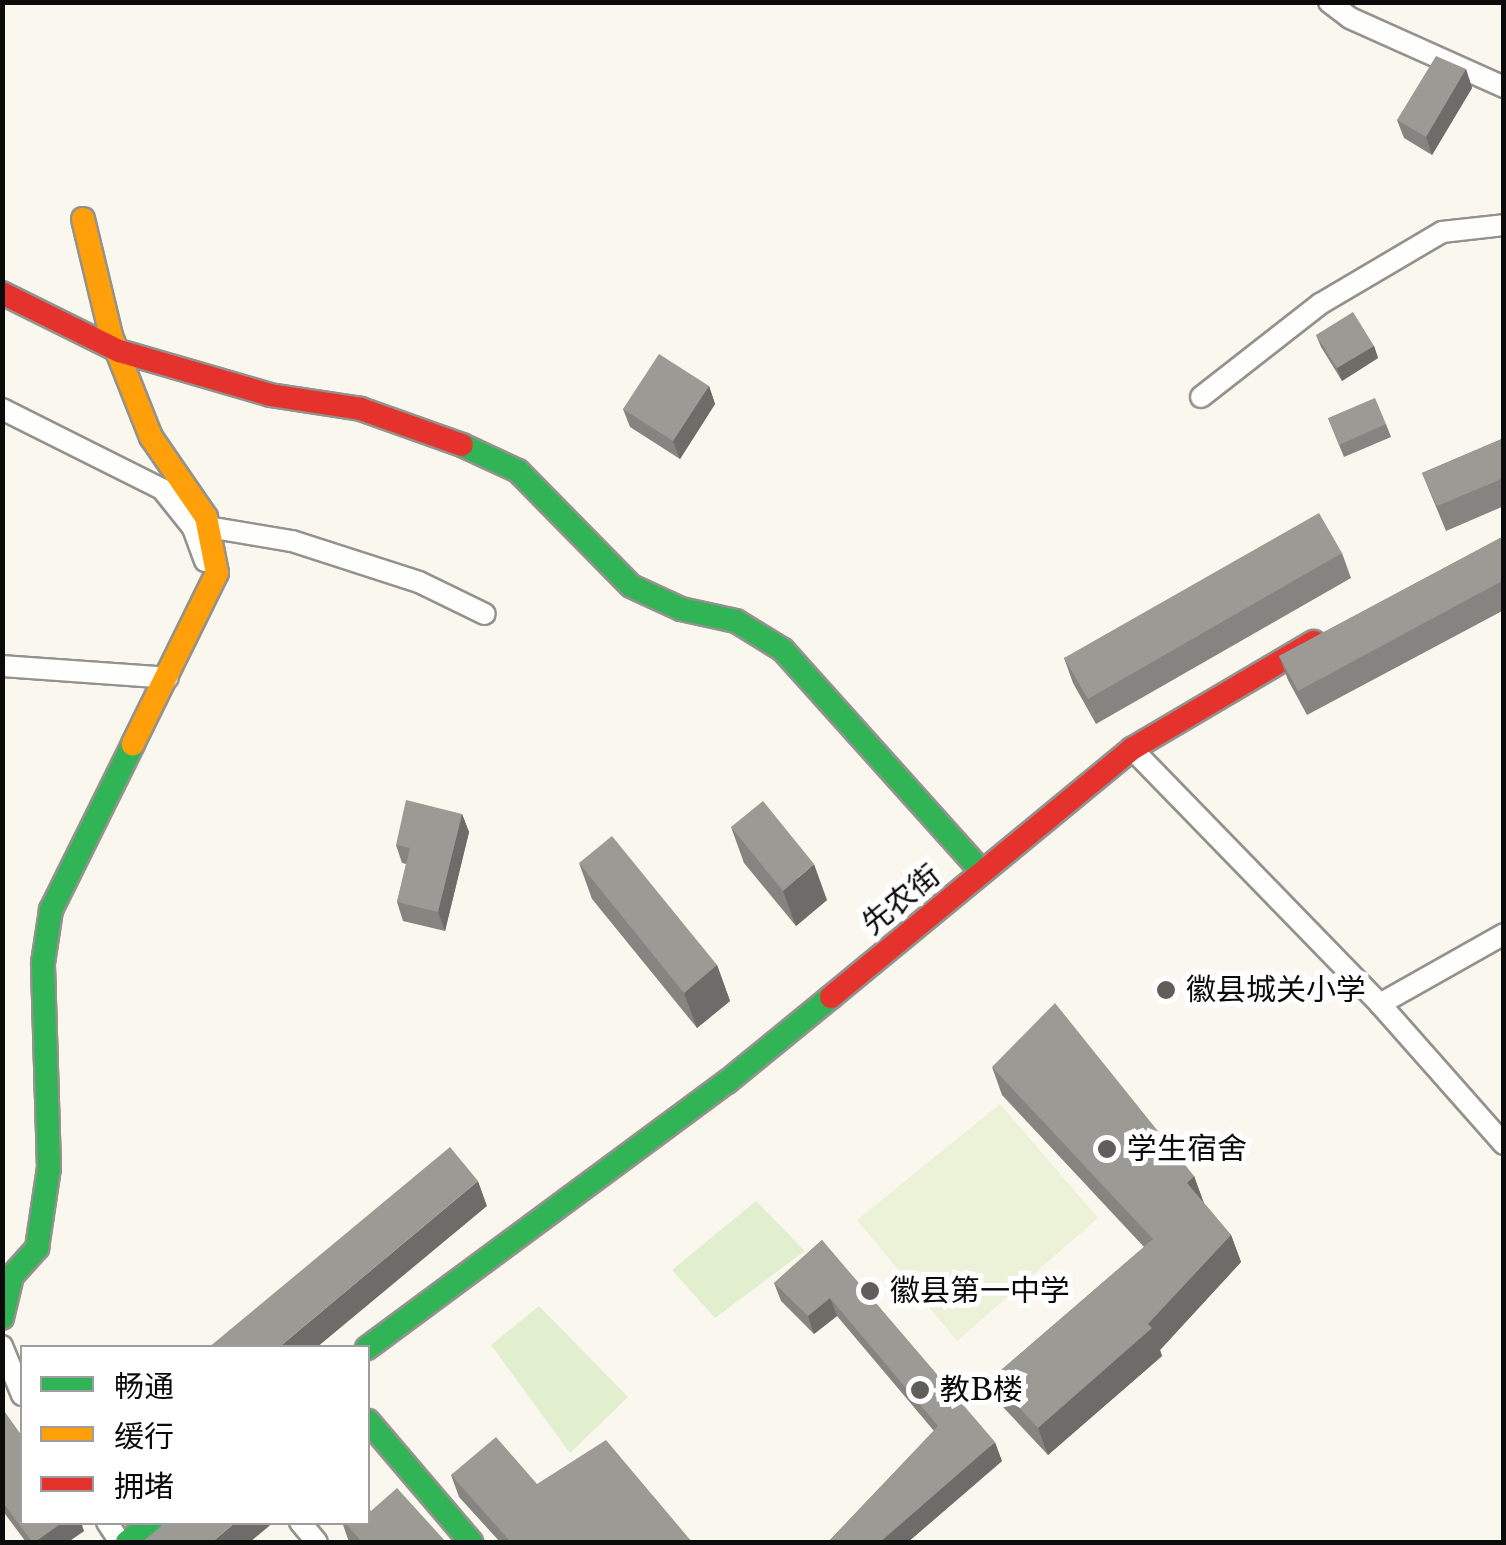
<!DOCTYPE html>
<html>
<head>
<meta charset="utf-8">
<style>
  body { margin:0 }
  #map { position:relative; width:1506px; height:1545px; overflow:hidden; background:#faf8ee; font-family:"Libre Baskerville","Noto Sans SC",serif }
  div>[style] { position:absolute }
  [style*='--x'] { left:calc(var(--x)*1px); top:calc(var(--y)*1px); width:calc(var(--w)*1px); rotate:calc(var(--a)*1deg) }
  .green>* { inset:0; background:#e1efcf }
  .pitch>* { inset:0; background:#ebf2d8 }
  .roads { filter:drop-shadow(2px 0 #93928d) drop-shadow(-2px 0 #93928d) drop-shadow(0 2px #93928d) drop-shadow(0 -2px #93928d) }
  .street>* { height:20px; margin:-10px; padding:0 10px; transform-origin:10px; border-radius:10px; background:#fefefc }
  .fast>* { height:22px; margin:-11px; padding:0 11px; transform-origin:11px; border-radius:11px; background:#30b455 }
  .slow>* { height:22px; margin:-11px; padding:0 11px; transform-origin:11px; border-radius:11px; background:#ff9f0a }
  .jam>* { height:22px; margin:-11px; padding:0 11px; transform-origin:11px; border-radius:11px; background:#e5322d }
  .wall>* { inset:0; background:#868480 }
  .shaded-wall>* { inset:0; background:#6d6c68 }
  .building>* { inset:0; background:#9c9a95 }
  .dots>* { width:28px; height:28px; translate:-50% -50%; box-sizing:border-box; border:5px solid #fff; border-radius:50% }
  span { translate:-50% -50%; white-space:nowrap; text-align:center; line-height:1.15; -webkit-text-stroke:10px #fff; paint-order:stroke }
  .street-label { font-size:30px; color:#0b0b0b }
  .poi-label { font-size:30px; color:#0b0b0b }
  .left { translate:0 -50%; text-align:left }
  .frame { position:absolute; inset:0; border:5px solid #0b0b0b; pointer-events:none }
  .legend { position:absolute; left:20px; top:1345px; width:350px; height:180px; box-sizing:border-box; background:#fff; border:2px solid #9d9d9d; margin:0; padding:12px 18px; list-style:none; font-size:30px; color:#0b0b0b }
  .legend li { display:flex; align-items:center; gap:20px; height:50px }
  .legend b { width:50px; border:2px solid #9d9d9d }
</style>
</head>
<body>
<div id="map">
  <div class="green">
    <div style="clip-path:polygon(756px 1201px,805px 1251px,715px 1318px,672px 1270px)"></div>
    <div style="clip-path:polygon(539px 1306px,628px 1397px,570px 1453px,491px 1345px)"></div>
  </div>
  <div class="pitch">
    <div style="clip-path:polygon(1000px 1104px,1098px 1218px,957px 1341px,857px 1220px)"></div>
  </div>
  <div class="roads">
    <div class="street">
      <div style="--x:1329;--y:2;--w:26;--a:37"></div>
      <div style="--x:1350;--y:18;--w:169;--a:24.1"></div>
      <div style="--x:1201;--y:397;--w:151;--a:-38"></div>
      <div style="--x:1320;--y:304;--w:142;--a:-30.5"></div>
      <div style="--x:1442;--y:232;--w:62;--a:-6.4"></div>
      <div style="--x:2;--y:409;--w:179;--a:26.6"></div>
      <div style="--x:162;--y:489;--w:50;--a:51.5"></div>
      <div style="--x:193;--y:528;--w:35;--a:70"></div>
      <div style="--x:208;--y:527;--w:85;--a:9.5"></div>
      <div style="--x:292;--y:541;--w:133;--a:17.9"></div>
      <div style="--x:419;--y:582;--w:73;--a:25.9"></div>
      <div style="--x:2;--y:666;--w:166;--a:4.1"></div>
      <div style="--x:1132;--y:749;--w:356;--a:45.8"></div>
      <div style="--x:1380;--y:1004;--w:187;--a:48.5"></div>
      <div style="--x:1380;--y:1004;--w:142;--a:-29.4"></div>
      <div style="--x:2;--y:1346;--w:53;--a:67.8"></div>
      <div style="--x:107;--y:1522;--w:24;--a:57"></div>
      <div style="--x:300;--y:1522;--w:26;--a:50"></div>
    </div>
    <div class="fast">
      <div style="--x:462;--y:445;--w:62;--a:24.9"></div>
      <div style="--x:518;--y:471;--w:161;--a:45.5"></div>
      <div style="--x:631;--y:586;--w:55;--a:24.7"></div>
      <div style="--x:681;--y:609;--w:56;--a:12.3"></div>
      <div style="--x:736;--y:621;--w:55;--a:31.7"></div>
      <div style="--x:783;--y:650;--w:298;--a:48.1"></div>
      <div style="--x:2;--y:1318;--w:43;--a:-76.6"></div>
      <div style="--x:12;--y:1276;--w:38;--a:-48"></div>
      <div style="--x:37;--y:1248;--w:81;--a:-81.5"></div>
      <div style="--x:49;--y:1168;--w:205;--a:-91.7"></div>
      <div style="--x:43;--y:963;--w:54;--a:-81.4"></div>
      <div style="--x:51;--y:910;--w:185;--a:-63.7"></div>
      <div style="--x:367;--y:1348;--w:448;--a:-36.5"></div>
      <div style="--x:727;--y:1082;--w:134;--a:-39.3"></div>
      <div style="--x:368;--y:1421;--w:159;--a:49.6"></div>
      <div style="--x:127;--y:1542;--w:32;--a:-39"></div>
    </div>
    <div class="slow">
      <div style="--x:83;--y:219;--w:120;--a:76.5"></div>
      <div style="--x:111;--y:336;--w:109;--a:68.4"></div>
      <div style="--x:151;--y:437;--w:97;--a:55.5"></div>
      <div style="--x:206;--y:517;--w:57;--a:78.9"></div>
      <div style="--x:217;--y:573;--w:191;--a:116.2"></div>
    </div>
    <div class="jam">
      <div style="--x:2;--y:293;--w:131;--a:26.4"></div>
      <div style="--x:119;--y:351;--w:157;--a:16.2"></div>
      <div style="--x:270;--y:395;--w:92;--a:8.7"></div>
      <div style="--x:361;--y:409;--w:107;--a:19.6"></div>
      <div style="--x:831;--y:997;--w:390;--a:-39.5"></div>
      <div style="--x:1132;--y:749;--w:211;--a:-30.5"></div>
    </div>
  </div>
  <div class="wall">
    <div style="clip-path:polygon(1466px 69px,1472px 88px,1432px 155px,1404px 138px,1397px 120px)"></div>
    <div style="clip-path:polygon(1316px 335px,1374px 346px,1378px 358px,1342px 381px,1321px 347px)"></div>
    <div style="clip-path:polygon(709px 386px,715px 404px,680px 459px,630px 427px,623px 409px)"></div>
    <div style="clip-path:polygon(1328px 418px,1386px 424px,1391px 437px,1344px 457px)"></div>
    <div style="clip-path:polygon(1504px 438px,1504px 506px,1446px 531px,1422px 473px)"></div>
    <div style="clip-path:polygon(1504px 536px,1504px 610px,1307px 715px,1288px 680px,1279px 656px)"></div>
    <div style="clip-path:polygon(1342px 553px,1351px 578px,1096px 724px,1073px 683px,1064px 658px)"></div>
    <div style="clip-path:polygon(462px 814px,469px 832px,445px 931px,403px 921px,397px 902px,406px 864px,402px 863px,396px 845px)"></div>
    <div style="clip-path:polygon(731px 827px,827px 900px,796px 926px,744px 863px)"></div>
    <div style="clip-path:polygon(579px 863px,717px 965px,730px 1001px,697px 1028px,592px 899px)"></div>
    <div style="clip-path:polygon(992px 1067px,1194px 1176px,1204px 1203px,1231px 1235px,1241px 1262px,1160px 1350px,1162px 1356px,1048px 1455px,1002px 1406px,992px 1378px,1144px 1247px,1002px 1095px)"></div>
    <div style="clip-path:polygon(822px 1240px,1002px 1461px,908px 1542px,828px 1542px,934px 1431px,837px 1316px,814px 1334px,781px 1301px,774px 1283px)"></div>
    <div style="clip-path:polygon(2px 1408px,84px 1531px,68px 1542px,26px 1542px,2px 1510px)"></div>
    <div style="clip-path:polygon(451px 1475px,537px 1484px,692px 1542px,500px 1542px,459px 1497px)"></div>
    <div style="clip-path:polygon(371px 1511px,446px 1542px,349px 1542px,342px 1522px,368px 1522px)"></div>
  </div>
  <div class="shaded-wall">
    <div style="clip-path:polygon(1466px 69px,1472px 88px,1432px 155px,1426px 137px)"></div>
    <div style="clip-path:polygon(1374px 346px,1378px 358px,1342px 381px,1337px 368px)"></div>
    <div style="clip-path:polygon(709px 386px,715px 404px,680px 459px,673px 441px)"></div>
    <div style="clip-path:polygon(462px 814px,469px 832px,445px 931px,438px 912px)"></div>
    <div style="clip-path:polygon(814px 864px,827px 900px,796px 926px,783px 891px)"></div>
    <div style="clip-path:polygon(717px 965px,730px 1001px,697px 1028px,684px 993px)"></div>
    <div style="clip-path:polygon(1194px 1176px,1204px 1204px,1187px 1183px)"></div>
    <div style="clip-path:polygon(478px 1181px,487px 1206px,316px 1348px,278px 1348px)"></div>
    <div style="clip-path:polygon(1231px 1235px,1241px 1262px,1160px 1350px,1162px 1356px,1048px 1455px,1038px 1428px)"></div>
    <div style="clip-path:polygon(830px 1298px,837px 1316px,814px 1334px,808px 1316px)"></div>
    <div style="clip-path:polygon(995px 1442px,1002px 1461px,908px 1542px,880px 1542px)"></div>
    <div style="clip-path:polygon(63px 1522px,81px 1522px,84px 1531px,68px 1542px,35px 1542px)"></div>
    <div style="clip-path:polygon(236px 1522px,274px 1522px,250px 1542px,212px 1542px)"></div>
  </div>
  <div class="building">
    <div style="clip-path:polygon(1436px 56px,1466px 69px,1426px 137px,1397px 120px)"></div>
    <div style="clip-path:polygon(1353px 312px,1374px 346px,1337px 368px,1316px 335px)"></div>
    <div style="clip-path:polygon(659px 354px,709px 386px,673px 441px,623px 409px)"></div>
    <div style="clip-path:polygon(1375px 398px,1386px 424px,1339px 445px,1328px 418px)"></div>
    <div style="clip-path:polygon(1504px 438px,1504px 478px,1437px 506px,1422px 473px)"></div>
    <div style="clip-path:polygon(1319px 513px,1342px 553px,1088px 699px,1064px 658px)"></div>
    <div style="clip-path:polygon(1504px 536px,1504px 580px,1298px 691px,1279px 656px)"></div>
    <div style="clip-path:polygon(406px 800px,462px 814px,438px 912px,397px 902px,410px 848px,396px 845px)"></div>
    <div style="clip-path:polygon(763px 801px,814px 864px,783px 891px,731px 827px)"></div>
    <div style="clip-path:polygon(612px 836px,717px 965px,684px 993px,579px 863px)"></div>
    <div style="clip-path:polygon(1055px 1003px,1194px 1176px,1187px 1183px,1231px 1235px,1148px 1324px,1152px 1328px,1038px 1428px,992px 1378px,1153px 1239px,992px 1067px)"></div>
    <div style="clip-path:polygon(450px 1147px,478px 1181px,278px 1348px,208px 1348px)"></div>
    <div style="clip-path:polygon(822px 1240px,995px 1442px,880px 1542px,828px 1542px,938px 1426px,830px 1298px,808px 1316px,774px 1283px)"></div>
    <div style="clip-path:polygon(2px 1408px,22px 1436px,22px 1522px,63px 1522px,35px 1542px,32px 1542px,2px 1501px)"></div>
    <div style="clip-path:polygon(496px 1437px,537px 1484px,606px 1440px,692px 1542px,511px 1542px,451px 1475px)"></div>
    <div style="clip-path:polygon(397px 1488px,446px 1542px,362px 1542px,344px 1522px,368px 1522px,368px 1507px,371px 1511px)"></div>
    <div style="clip-path:polygon(166px 1522px,236px 1522px,212px 1542px,142px 1542px)"></div>
  </div>
  <div class="dots">
    <div style="left:1166px;top:990px;background:#5f5e5a"></div>
    <div style="left:1107px;top:1149px;background:#5f5e5a"></div>
    <div style="left:870px;top:1291px;background:#5f5e5a"></div>
    <div style="left:920px;top:1390px;background:#5f5e5a"></div>
  </div>
  <div class="street-label">
    <span style="left:901px;top:900px;rotate:-39deg">先农街</span>
  </div>
  <div class="poi-label">
    <span class="left" style="left:1186px;top:990px">徽县城关小学</span>
    <span class="left" style="left:1127px;top:1149px">学生宿舍</span>
    <span class="left" style="left:890px;top:1291px">徽县第一中学</span>
    <span class="left" style="left:940px;top:1390px">教B楼</span>
  </div>
  <div class="frame"></div>
  <ul class="legend">
  <li><b style="height:12px;background:#30b455"></b>畅通</li>
  <li><b style="height:12px;background:#ff9f0a"></b>缓行</li>
  <li><b style="height:12px;background:#e5322d"></b>拥堵</li>
  </ul>
</div>
</body>
</html>
